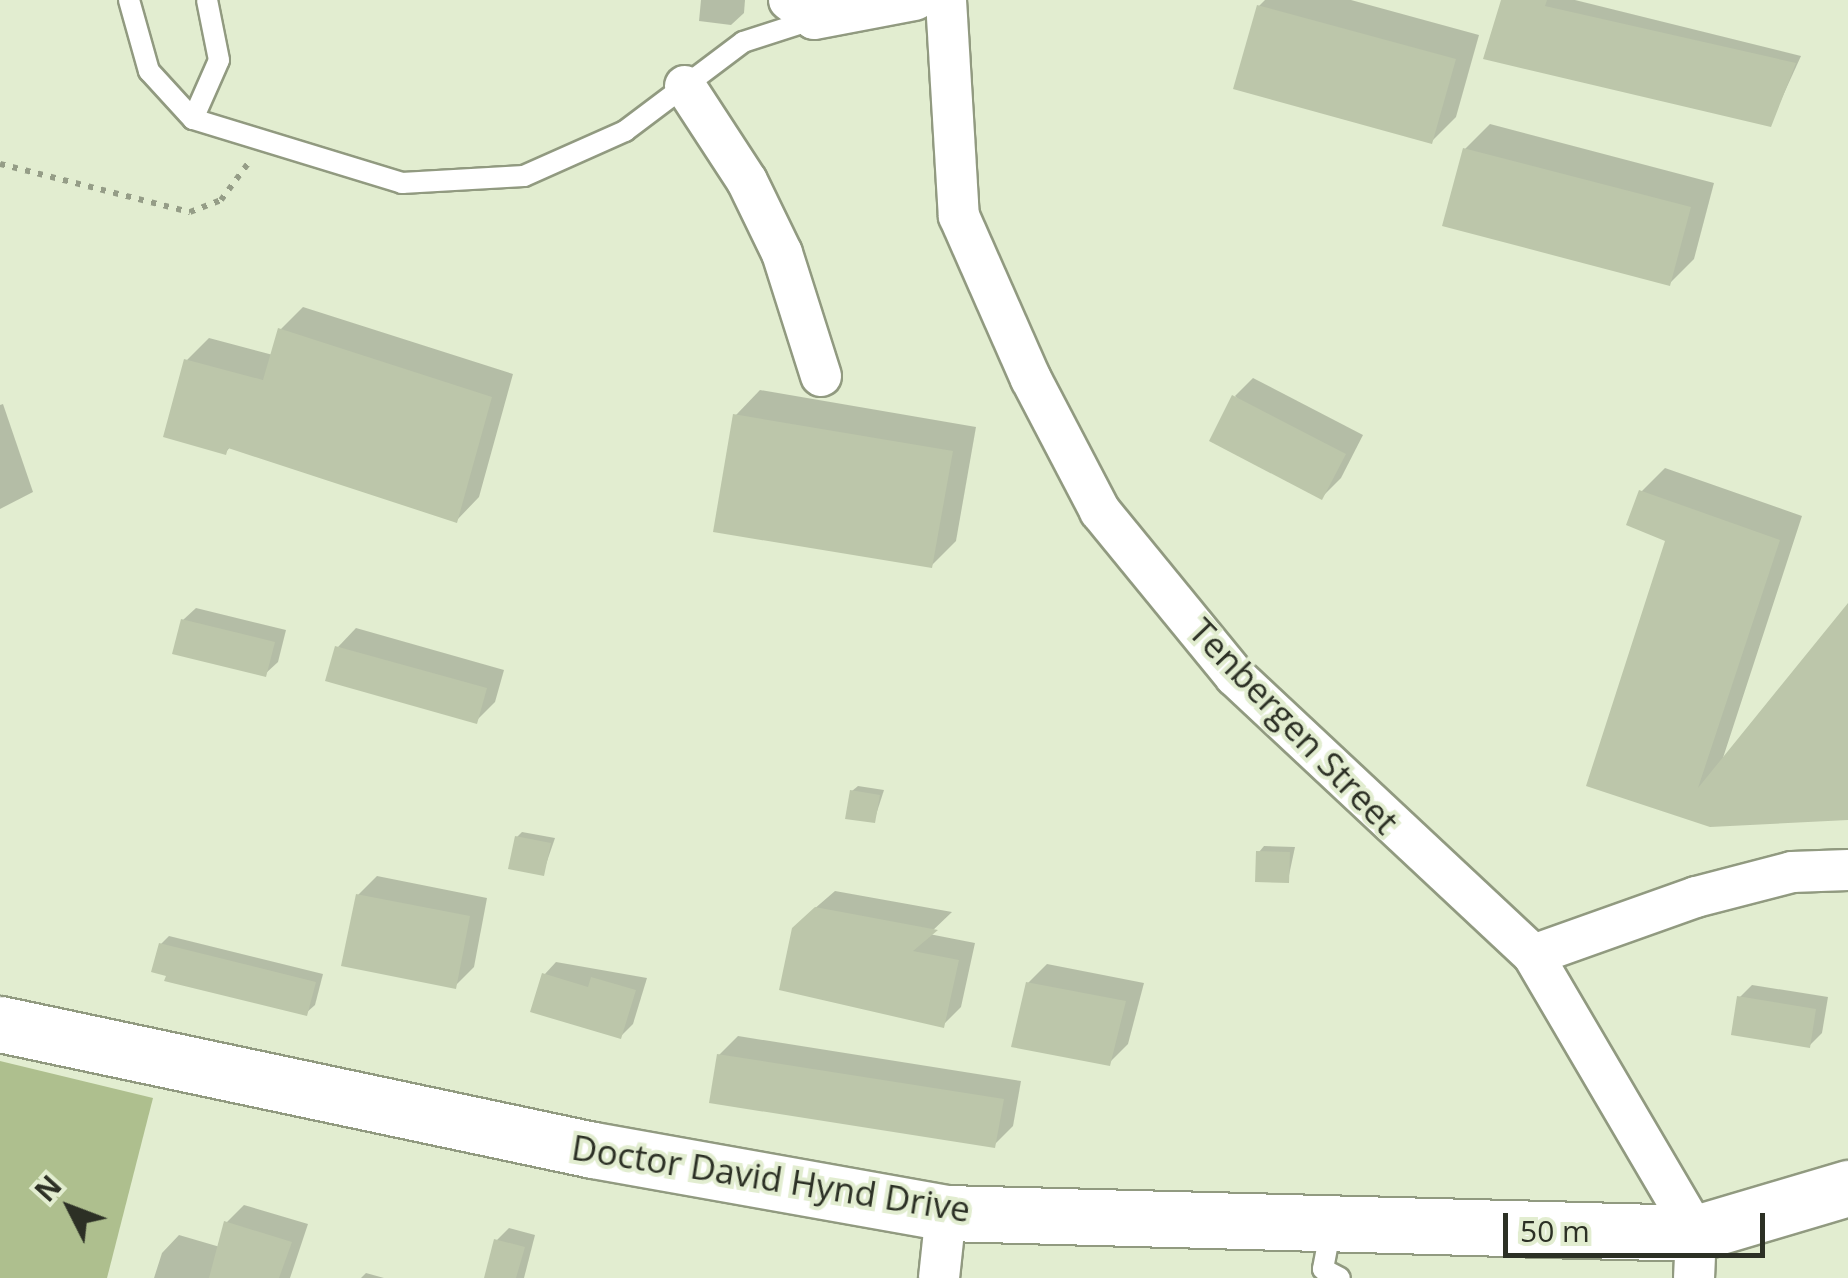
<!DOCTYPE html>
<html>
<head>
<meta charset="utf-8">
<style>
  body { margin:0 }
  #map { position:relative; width:1848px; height:1278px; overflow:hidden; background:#e2edd0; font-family:"Open Sans",sans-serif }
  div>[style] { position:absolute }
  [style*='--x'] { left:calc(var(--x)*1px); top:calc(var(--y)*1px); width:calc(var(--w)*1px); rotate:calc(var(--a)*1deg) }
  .green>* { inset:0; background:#aebf8e }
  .shadow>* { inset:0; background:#0003 }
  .building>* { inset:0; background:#bcc6aa }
  .path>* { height:6px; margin-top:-3px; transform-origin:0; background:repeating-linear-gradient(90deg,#959d87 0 5px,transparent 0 13px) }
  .roads { filter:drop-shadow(2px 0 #919a80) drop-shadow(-2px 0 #919a80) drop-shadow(0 2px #919a80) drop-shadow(0 -2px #919a80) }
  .lane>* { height:20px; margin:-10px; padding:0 10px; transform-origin:10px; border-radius:10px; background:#fff }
  .street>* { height:40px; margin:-20px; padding:0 20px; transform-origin:20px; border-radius:20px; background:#fff }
  .secondary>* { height:55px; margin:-27.5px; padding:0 27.5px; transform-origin:27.5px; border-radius:27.5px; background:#fff }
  span { translate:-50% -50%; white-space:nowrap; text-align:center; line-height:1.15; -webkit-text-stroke:8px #e2edd0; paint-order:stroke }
  .street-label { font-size:35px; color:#2c3025 }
  .north { position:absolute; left:20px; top:1158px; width:100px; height:100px; -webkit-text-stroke:8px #e2edd0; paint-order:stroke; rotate:312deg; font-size:28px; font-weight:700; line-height:40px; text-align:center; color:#2c3025 }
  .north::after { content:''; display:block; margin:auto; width:35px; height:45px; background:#2c3025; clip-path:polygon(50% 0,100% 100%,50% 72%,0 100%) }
  .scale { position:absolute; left:1503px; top:1213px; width:262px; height:45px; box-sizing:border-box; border:5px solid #2c3025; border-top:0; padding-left:12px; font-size:30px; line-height:35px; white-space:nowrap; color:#2c3025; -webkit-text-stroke:8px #e2edd0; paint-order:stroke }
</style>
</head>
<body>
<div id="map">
  <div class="green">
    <div style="clip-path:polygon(0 1061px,153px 1098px,107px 1278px,0 1278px)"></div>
  </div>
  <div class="shadow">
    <div style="clip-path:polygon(701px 0,745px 0,744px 13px,731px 25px,699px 21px)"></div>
    <div style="clip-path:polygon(1265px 0,1351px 0,1479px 35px,1456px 117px,1432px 141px,1259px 6px)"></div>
    <div style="clip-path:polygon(1504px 0,1575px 0,1801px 56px,1770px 124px)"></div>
    <div style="clip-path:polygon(1490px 124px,1714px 183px,1694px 259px,1669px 284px,1465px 149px)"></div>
    <div style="clip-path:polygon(303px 307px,513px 374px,479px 497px,457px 520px,231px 446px,226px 452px,187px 360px,209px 338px,273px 355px,281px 329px)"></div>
    <div style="clip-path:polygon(1253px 378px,1363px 435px,1341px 478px,1322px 497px,1235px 396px)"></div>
    <div style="clip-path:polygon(760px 390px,976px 427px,956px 541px,931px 566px,736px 415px)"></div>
    <div style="clip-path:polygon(3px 404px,33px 492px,0 509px,0 405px)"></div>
    <div style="clip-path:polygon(1665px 468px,1802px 516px,1721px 764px,1848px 611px,1848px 817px,1589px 784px,1669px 539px,1641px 492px)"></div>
    <div style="clip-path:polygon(196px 608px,286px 630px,278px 662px,265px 674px,183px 620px)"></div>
    <div style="clip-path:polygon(356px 628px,504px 670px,495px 702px,476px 721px,338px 647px)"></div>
    <div style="clip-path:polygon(858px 786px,884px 790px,874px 821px,852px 791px)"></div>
    <div style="clip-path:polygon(522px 832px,555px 838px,543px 873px,517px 837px)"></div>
    <div style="clip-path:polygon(1264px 846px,1295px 847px,1288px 880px,1259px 852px)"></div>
    <div style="clip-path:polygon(377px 876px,487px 898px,474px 967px,455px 986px,358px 895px)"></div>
    <div style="clip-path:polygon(835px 891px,952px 912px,929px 934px,975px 943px,961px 1007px,943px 1025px,813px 910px)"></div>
    <div style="clip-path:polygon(169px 936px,323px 974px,315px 1005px,306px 1013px,161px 944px)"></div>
    <div style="clip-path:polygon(556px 962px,647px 978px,633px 1024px,621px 1036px,544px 975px)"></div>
    <div style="clip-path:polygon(1047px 964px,1144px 983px,1128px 1044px,1109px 1063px,1028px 983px)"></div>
    <div style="clip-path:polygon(1752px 985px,1828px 997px,1822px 1033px,1810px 1045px,1739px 998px)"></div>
    <div style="clip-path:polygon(738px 1036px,1021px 1081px,1013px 1126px,994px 1145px,719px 1055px)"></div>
    <div style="clip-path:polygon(244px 1205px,308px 1224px,290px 1278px,154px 1278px,162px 1253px,179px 1235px,220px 1247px,226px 1223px)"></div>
    <div style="clip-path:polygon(509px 1228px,535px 1235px,524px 1278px,486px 1278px,496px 1241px)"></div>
    <div style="clip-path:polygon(366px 1273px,384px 1278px,361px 1278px)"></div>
  </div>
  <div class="building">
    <div style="clip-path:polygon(1501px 0,1547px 0,1545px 6px,1796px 63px,1771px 127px,1483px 59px)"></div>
    <div style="clip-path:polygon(1257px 5px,1456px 59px,1432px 144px,1233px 89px)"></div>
    <div style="clip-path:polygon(1463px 148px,1691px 207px,1670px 286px,1442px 226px)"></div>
    <div style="clip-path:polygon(278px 328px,492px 397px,457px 523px,228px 448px,226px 455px,163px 437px,184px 359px,263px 380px)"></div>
    <div style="clip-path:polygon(1232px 395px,1346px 454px,1322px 500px,1209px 441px)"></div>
    <div style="clip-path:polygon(733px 414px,953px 451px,932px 568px,713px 532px)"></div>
    <div style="clip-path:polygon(1639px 490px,1780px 540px,1698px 788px,1848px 603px,1848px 820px,1710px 827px,1586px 786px,1665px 541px,1626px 525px)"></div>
    <div style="clip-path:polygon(181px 619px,275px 642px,266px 677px,172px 654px)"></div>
    <div style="clip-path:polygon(335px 646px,487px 688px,477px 724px,325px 681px)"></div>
    <div style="clip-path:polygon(850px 790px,880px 795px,875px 823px,845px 819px)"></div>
    <div style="clip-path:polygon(515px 836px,551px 843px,544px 876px,508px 869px)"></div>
    <div style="clip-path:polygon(1256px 851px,1290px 852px,1289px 883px,1255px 882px)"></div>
    <div style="clip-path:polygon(356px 894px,470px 916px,456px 989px,341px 966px)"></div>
    <div style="clip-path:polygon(815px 907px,938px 930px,913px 951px,959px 960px,944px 1028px,779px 990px,792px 928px)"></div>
    <div style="clip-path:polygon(159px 943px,316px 982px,307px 1016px,164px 981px,166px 976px,151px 972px)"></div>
    <div style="clip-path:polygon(542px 973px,588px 987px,591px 977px,636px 990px,621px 1039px,530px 1012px)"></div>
    <div style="clip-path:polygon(1026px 982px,1126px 1001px,1110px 1066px,1011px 1047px)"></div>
    <div style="clip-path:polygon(1737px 996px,1816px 1009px,1810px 1048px,1731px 1035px)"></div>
    <div style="clip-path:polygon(717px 1054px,1004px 1099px,995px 1148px,709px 1103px)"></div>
    <div style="clip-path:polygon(224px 1221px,292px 1242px,279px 1278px,209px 1278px)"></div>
    <div style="clip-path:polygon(494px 1239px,525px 1247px,516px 1278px,484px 1278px)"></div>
  </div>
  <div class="path">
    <div style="--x:0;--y:164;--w:196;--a:14.2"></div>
    <div style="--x:190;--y:212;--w:33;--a:-21"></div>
    <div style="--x:221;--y:200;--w:47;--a:-53.6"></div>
  </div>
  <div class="roads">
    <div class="lane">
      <div style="--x:129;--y:0;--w:74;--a:74.3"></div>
      <div style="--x:149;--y:71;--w:65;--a:47.5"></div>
      <div style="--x:193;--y:119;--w:219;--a:17"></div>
      <div style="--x:402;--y:183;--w:122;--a:-3.3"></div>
      <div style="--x:524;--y:176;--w:111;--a:-24"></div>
      <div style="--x:625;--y:131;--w:148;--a:-37"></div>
      <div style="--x:743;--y:42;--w:75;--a:-17.9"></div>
      <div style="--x:193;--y:119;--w:64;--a:-66.2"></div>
      <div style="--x:219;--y:60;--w:61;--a:-101.3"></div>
      <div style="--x:1331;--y:1227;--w:43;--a:100.8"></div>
      <div style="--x:1323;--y:1269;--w:19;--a:28"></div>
    </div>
    <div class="street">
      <div style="--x:789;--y:0;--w:31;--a:37"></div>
      <div style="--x:814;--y:19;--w:103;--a:-10.7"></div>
      <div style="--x:946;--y:0;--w:216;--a:86.6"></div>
      <div style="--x:959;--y:216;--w:178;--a:66.2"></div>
      <div style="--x:1031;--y:379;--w:149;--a:62.4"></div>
      <div style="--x:1100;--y:511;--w:213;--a:50.7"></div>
      <div style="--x:1235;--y:676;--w:408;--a:43.1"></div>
      <div style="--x:1533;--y:955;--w:322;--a:59.6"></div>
      <div style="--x:1696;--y:1233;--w:45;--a:92.5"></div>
      <div style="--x:685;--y:86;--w:113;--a:56.9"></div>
      <div style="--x:747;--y:181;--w:80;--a:64.1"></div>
      <div style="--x:782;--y:253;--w:129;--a:72.4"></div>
      <div style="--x:1533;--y:955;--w:173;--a:-19.6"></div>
      <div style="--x:1696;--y:897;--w:99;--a:-14.6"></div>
      <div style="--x:1792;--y:872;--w:56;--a:-2"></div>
      <div style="--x:939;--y:1278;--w:65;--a:-83.9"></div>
    </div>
    <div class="secondary">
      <div style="--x:0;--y:1024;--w:606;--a:12"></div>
      <div style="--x:593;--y:1150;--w:359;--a:10.1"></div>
      <div style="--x:946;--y:1213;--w:750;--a:1.53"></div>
      <div style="--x:1696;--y:1233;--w:159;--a:-16.5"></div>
    </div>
  </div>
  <div class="street-label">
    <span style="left:1294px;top:726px;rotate:46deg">Tenbergen Street</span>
    <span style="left:771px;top:1178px;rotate:9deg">Doctor David Hynd Drive</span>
  </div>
  <div class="north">N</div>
  <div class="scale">50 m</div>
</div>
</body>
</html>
